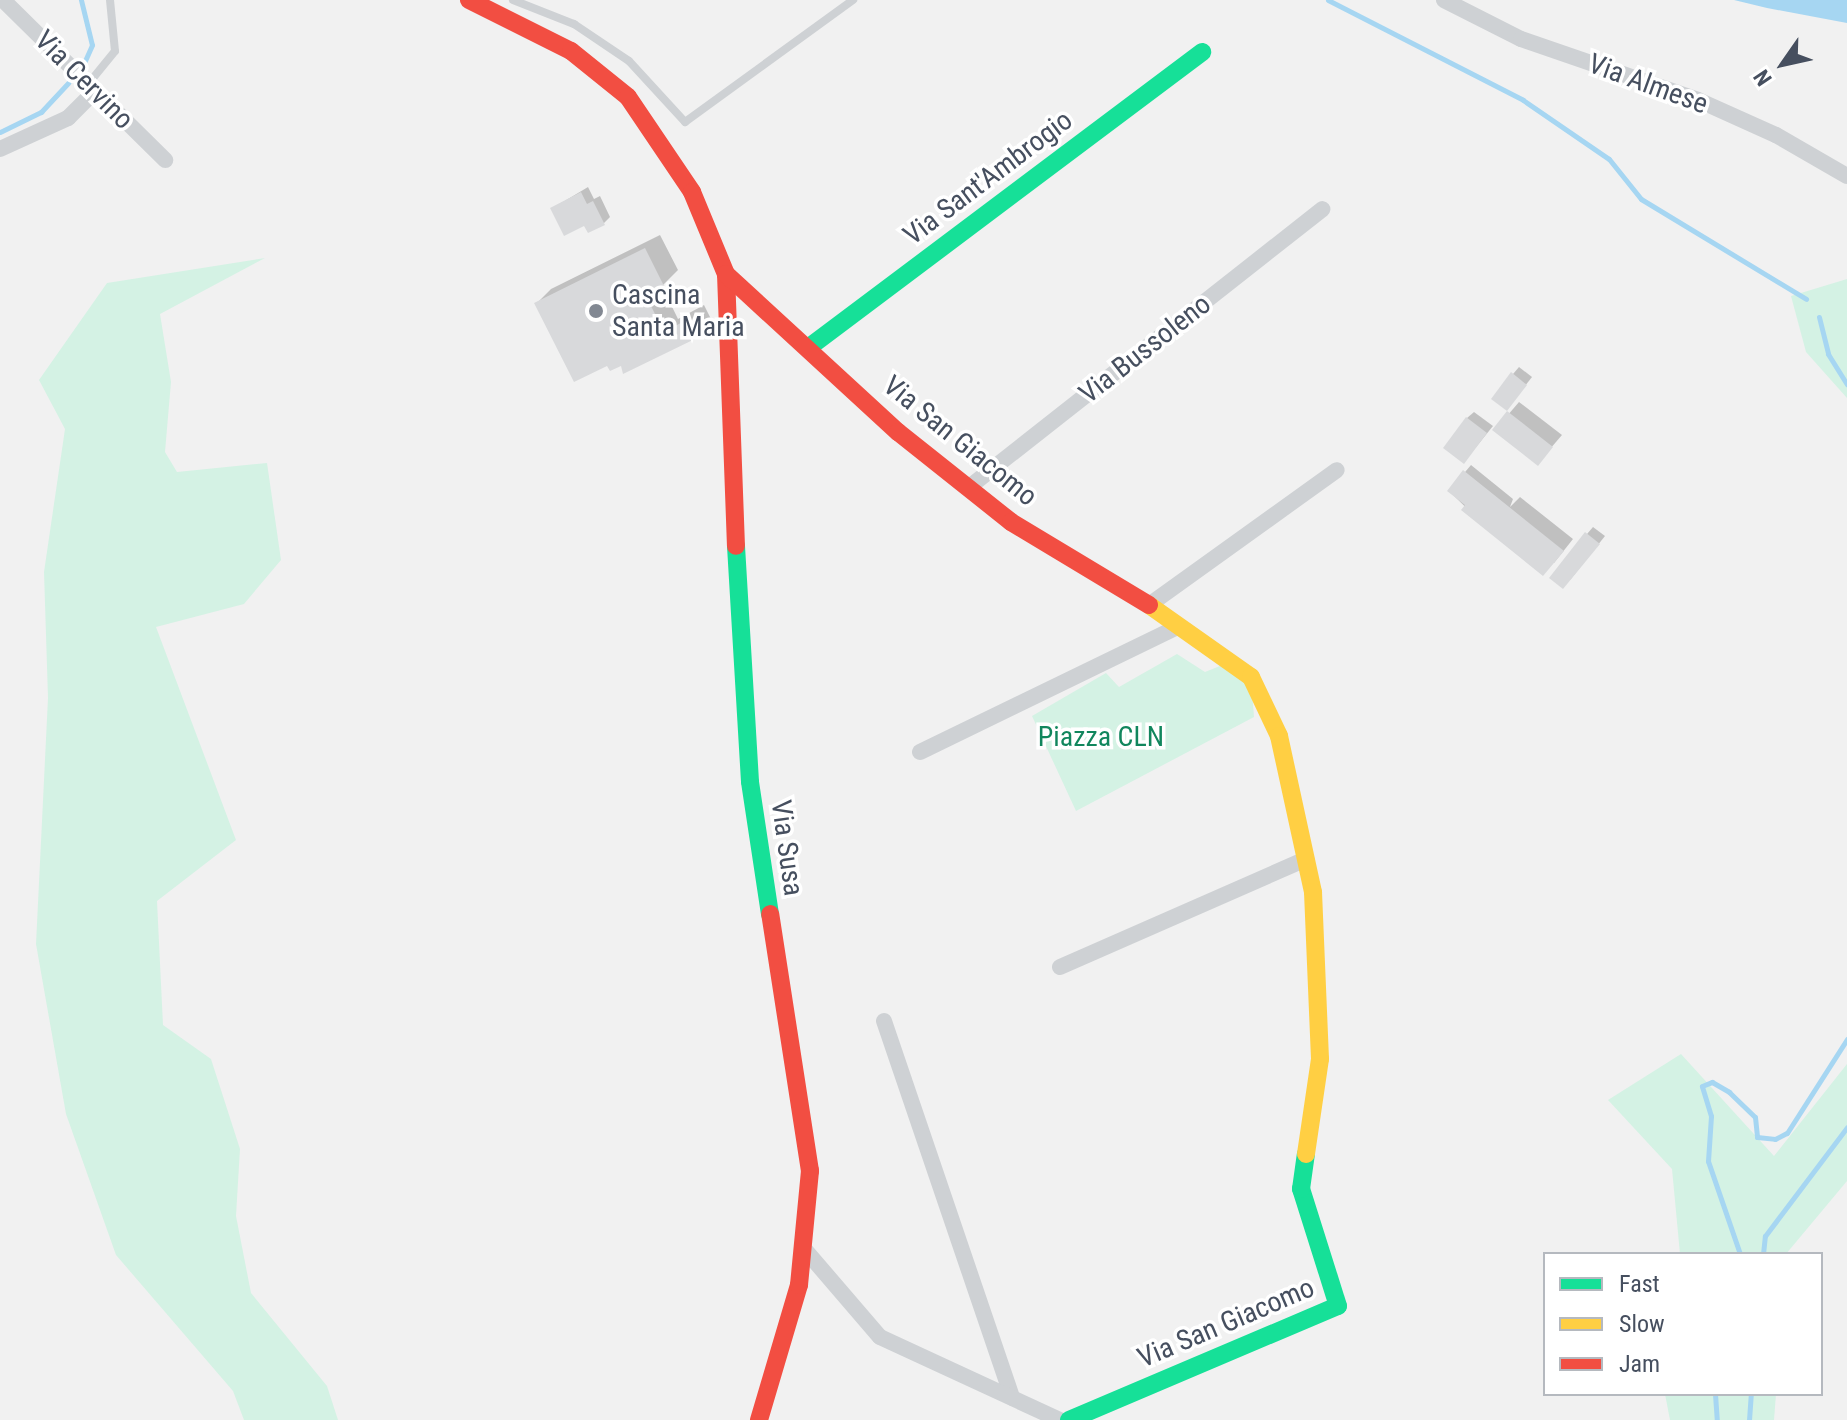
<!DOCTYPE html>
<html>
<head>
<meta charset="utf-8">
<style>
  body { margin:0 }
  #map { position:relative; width:1847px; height:1420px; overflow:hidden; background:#f1f1f1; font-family:"Roboto Condensed",sans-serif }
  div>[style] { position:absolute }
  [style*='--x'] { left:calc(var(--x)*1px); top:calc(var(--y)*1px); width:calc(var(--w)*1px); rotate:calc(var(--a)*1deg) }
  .green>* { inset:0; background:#d4f2e4 }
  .water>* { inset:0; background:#a6d6f2 }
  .shadow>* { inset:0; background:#0003 }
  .stream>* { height:5px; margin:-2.5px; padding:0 2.5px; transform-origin:2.5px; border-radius:2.5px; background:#a6d6f2 }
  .building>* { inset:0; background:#d8d9db }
  .lane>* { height:8px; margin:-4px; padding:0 4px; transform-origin:4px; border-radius:4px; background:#ced1d4 }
  .street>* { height:16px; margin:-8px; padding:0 8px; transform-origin:8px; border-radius:8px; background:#ced1d4 }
  .fast>* { height:18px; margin:-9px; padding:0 9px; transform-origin:9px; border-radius:9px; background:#16e098 }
  .slow>* { height:18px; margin:-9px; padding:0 9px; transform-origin:9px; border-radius:9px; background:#ffcf43 }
  .jam>* { height:18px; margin:-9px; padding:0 9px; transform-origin:9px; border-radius:9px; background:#f24e42 }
  .dots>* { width:22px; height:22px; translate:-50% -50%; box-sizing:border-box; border:4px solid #fff; border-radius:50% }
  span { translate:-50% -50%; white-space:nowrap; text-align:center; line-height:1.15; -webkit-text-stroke:7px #fff; paint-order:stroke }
  .street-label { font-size:28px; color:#464f5f }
  .poi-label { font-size:28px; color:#464f5f }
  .left { translate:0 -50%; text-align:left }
  .park-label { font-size:28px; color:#11865d }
  .legend { position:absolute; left:1543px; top:1252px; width:280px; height:144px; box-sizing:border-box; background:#fff; border:2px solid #b5b9bf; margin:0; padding:10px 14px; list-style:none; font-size:24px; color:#464f5f }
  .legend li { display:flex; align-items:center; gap:16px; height:40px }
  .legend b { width:40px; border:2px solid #b5b9bf }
  .north { position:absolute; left:1743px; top:24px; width:80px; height:80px; -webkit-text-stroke:6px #fff; paint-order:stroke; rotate:236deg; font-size:22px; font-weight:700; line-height:32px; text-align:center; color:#464f5f }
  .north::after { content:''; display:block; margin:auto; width:28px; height:36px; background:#464f5f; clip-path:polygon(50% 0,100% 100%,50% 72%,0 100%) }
</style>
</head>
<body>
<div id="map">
  <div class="green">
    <div style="clip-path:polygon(265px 258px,160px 314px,171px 382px,165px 452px,177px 472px,267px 463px,281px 560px,244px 604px,156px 627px,236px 840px,157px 901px,163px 1025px,211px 1059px,240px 1149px,236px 1216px,251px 1293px,327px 1386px,338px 1420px,244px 1420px,233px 1391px,116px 1255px,66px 1114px,36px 944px,48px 698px,44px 572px,65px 429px,39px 380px,107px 283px)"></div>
    <div style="clip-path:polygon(1847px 279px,1847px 398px,1806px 352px,1791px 296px)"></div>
    <div style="clip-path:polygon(1177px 654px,1205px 672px,1230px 662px,1251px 677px,1254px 717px,1076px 811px,1032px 716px,1106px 673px,1119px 687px)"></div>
    <div style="clip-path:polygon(1681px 1054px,1774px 1156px,1847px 1064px,1847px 1181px,1786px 1254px,1680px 1254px,1672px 1169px,1608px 1100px)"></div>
    <div style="clip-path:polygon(1665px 1394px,1776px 1394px,1774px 1420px,1670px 1420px)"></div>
  </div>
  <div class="water">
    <div style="clip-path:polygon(1734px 0,1847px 0,1847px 23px,1767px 8px)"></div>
  </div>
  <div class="shadow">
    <div style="clip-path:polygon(588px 187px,594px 199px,600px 196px,610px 217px,604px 223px,585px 223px,553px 208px)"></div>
    <div style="clip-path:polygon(660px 235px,678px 270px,662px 286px,678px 319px,704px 305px,712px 321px,698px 335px,623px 363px,537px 303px,551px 289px)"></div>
    <div style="clip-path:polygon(1519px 367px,1532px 377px,1507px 409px,1513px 374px)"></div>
    <div style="clip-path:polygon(1519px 402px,1562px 435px,1538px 463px,1495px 430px)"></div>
    <div style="clip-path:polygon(1474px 412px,1493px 426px,1464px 462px,1467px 418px)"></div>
    <div style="clip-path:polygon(1471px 465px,1513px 499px,1510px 507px,1520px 497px,1573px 539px,1554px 563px,1489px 530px,1449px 491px)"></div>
    <div style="clip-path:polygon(1593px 527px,1605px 536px,1570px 580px,1587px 534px)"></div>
  </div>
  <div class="stream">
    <div style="--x:81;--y:0;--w:46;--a:76.3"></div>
    <div style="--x:92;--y:45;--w:20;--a:114"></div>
    <div style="--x:1328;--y:0;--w:219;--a:27.1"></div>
    <div style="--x:1523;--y:100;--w:104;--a:34.5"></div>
    <div style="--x:1609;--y:159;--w:51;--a:51.3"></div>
    <div style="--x:1641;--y:199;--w:193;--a:31.2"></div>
    <div style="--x:0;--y:132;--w:46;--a:-26"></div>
    <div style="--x:41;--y:112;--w:40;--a:-47"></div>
    <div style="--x:1819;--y:317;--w:38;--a:76"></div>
    <div style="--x:1828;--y:354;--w:36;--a:58"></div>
    <div style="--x:1740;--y:1254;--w:98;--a:-109"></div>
    <div style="--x:1708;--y:1161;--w:45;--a:-86.2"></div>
    <div style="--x:1711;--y:1116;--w:31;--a:-107"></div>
    <div style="--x:1702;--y:1086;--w:11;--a:-22"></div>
    <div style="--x:1712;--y:1082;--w:20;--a:30"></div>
    <div style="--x:1729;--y:1092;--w:36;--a:44"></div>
    <div style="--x:1755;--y:1117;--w:20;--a:84"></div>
    <div style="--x:1757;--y:1137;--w:18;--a:6"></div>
    <div style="--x:1775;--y:1139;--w:13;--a:-27"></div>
    <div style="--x:1787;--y:1133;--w:112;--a:-57.4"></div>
    <div style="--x:1763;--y:1254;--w:18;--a:-84"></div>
    <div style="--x:1765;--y:1236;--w:136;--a:-53"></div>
    <div style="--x:1715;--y:1394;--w:26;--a:86"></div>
    <div style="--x:1749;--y:1420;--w:26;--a:-86"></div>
  </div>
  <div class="building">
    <div style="clip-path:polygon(581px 192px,587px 204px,593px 201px,605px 225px,588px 233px,584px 226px,564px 236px,550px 208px)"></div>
    <div style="clip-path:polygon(645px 248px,664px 286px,646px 296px,664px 332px,690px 318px,699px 337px,623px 374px,621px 366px,610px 371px,607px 366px,574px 382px,534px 303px)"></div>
    <div style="clip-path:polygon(1511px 372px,1527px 385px,1507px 411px,1491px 399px)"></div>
    <div style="clip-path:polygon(1507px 411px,1553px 447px,1538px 466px,1492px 430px)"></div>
    <div style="clip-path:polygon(1466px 417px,1487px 433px,1464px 464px,1443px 448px)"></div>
    <div style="clip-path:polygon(1463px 470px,1564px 551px,1543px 576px,1461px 510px,1465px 505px,1447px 491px)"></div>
    <div style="clip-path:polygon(1585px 532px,1600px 544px,1563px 589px,1549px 578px)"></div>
  </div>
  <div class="lane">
    <div style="--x:513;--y:0;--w:66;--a:21.5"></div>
    <div style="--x:574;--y:24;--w:66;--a:33.9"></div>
    <div style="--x:629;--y:61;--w:83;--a:47.4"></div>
    <div style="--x:685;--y:122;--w:208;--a:-36"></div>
    <div style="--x:89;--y:83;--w:41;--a:-50.9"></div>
    <div style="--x:115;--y:51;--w:51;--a:-95.6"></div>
  </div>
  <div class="street">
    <div style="--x:3;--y:0;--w:228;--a:44.6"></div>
    <div style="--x:1444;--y:0;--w:86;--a:26.9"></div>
    <div style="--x:1521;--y:39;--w:187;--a:19"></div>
    <div style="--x:1698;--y:100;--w:85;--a:24.2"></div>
    <div style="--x:1776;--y:135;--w:82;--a:30"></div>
    <div style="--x:0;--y:149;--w:75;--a:-24.5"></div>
    <div style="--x:68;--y:118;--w:38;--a:-45"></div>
    <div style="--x:968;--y:488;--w:451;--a:-38.2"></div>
    <div style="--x:1149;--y:605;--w:231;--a:-35.7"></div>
    <div style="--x:920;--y:752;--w:287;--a:-25.9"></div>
    <div style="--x:1060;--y:967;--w:269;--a:-23.7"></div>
    <div style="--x:884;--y:1021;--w:398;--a:71.2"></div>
    <div style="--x:806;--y:1251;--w:113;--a:49.3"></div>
    <div style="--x:880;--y:1337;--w:198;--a:24.8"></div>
  </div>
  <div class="fast">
    <div style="--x:808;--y:348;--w:493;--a:-36.9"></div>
    <div style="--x:736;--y:546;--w:236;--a:86.6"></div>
    <div style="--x:750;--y:782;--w:134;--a:81.4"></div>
    <div style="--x:1069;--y:1420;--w:292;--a:-23"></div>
    <div style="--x:1338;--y:1306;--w:123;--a:-107.5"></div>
    <div style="--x:1301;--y:1189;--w:35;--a:-82"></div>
  </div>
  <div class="slow">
    <div style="--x:1149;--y:605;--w:125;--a:35.2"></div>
    <div style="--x:1251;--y:677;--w:65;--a:64.6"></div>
    <div style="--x:1279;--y:736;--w:160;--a:77.7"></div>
    <div style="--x:1313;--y:892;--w:167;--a:87.6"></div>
    <div style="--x:1320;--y:1059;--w:96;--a:98.4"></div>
  </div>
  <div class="jam">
    <div style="--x:469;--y:0;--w:114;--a:26.6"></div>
    <div style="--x:571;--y:51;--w:73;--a:38.9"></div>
    <div style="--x:628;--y:97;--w:115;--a:56"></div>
    <div style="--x:692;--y:192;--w:89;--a:67.5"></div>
    <div style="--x:726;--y:274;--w:272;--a:87.9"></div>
    <div style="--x:726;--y:274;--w:234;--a:42.6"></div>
    <div style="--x:898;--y:432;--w:144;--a:38.5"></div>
    <div style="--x:1011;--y:522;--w:161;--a:31"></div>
    <div style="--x:759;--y:1420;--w:141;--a:-73.5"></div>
    <div style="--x:799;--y:1285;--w:115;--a:-84.5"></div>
    <div style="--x:810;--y:1171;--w:260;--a:-98.8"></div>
  </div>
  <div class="dots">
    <div style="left:596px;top:311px;background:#828892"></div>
  </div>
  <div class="street-label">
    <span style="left:84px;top:80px;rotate:45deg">Via Cervino</span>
    <span style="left:1648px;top:84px;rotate:20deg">Via Almese</span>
    <span style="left:988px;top:178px;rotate:-37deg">Via Sant'Ambrogio</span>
    <span style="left:1145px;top:349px;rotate:-38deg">Via Bussoleno</span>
    <span style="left:960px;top:441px;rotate:39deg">Via San Giacomo</span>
    <span style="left:787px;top:848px;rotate:82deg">Via Susa</span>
    <span style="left:1226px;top:1323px;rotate:-23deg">Via San Giacomo</span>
  </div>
  <div class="poi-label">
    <span class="left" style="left:612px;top:311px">Cascina<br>Santa Maria</span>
  </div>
  <div class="park-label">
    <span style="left:1101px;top:737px">Piazza CLN</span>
  </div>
  <ul class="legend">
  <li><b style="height:10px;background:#16e098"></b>Fast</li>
  <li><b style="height:10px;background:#ffcf43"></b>Slow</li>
  <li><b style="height:10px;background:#f24e42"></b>Jam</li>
  </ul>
  <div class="north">N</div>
</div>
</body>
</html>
